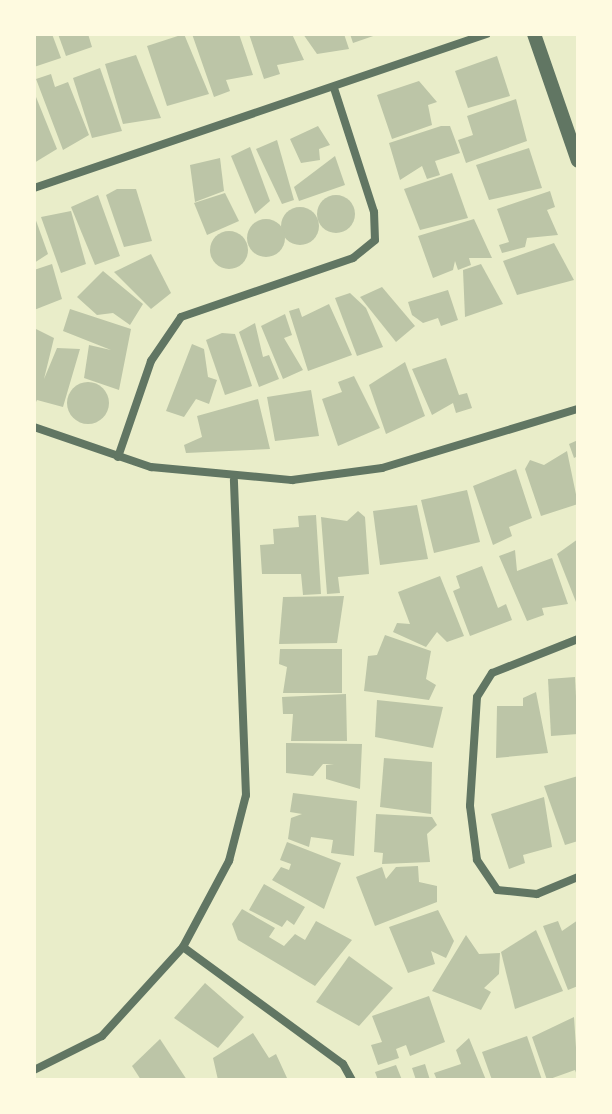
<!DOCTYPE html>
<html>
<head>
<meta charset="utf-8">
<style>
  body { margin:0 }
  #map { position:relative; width:612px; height:1114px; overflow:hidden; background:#e9edc9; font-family:"Zilla Slab",serif }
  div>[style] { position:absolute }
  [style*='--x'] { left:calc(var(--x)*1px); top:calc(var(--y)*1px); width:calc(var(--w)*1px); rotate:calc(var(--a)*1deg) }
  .building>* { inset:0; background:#bcc5a7 }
  .round { border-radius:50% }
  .minor>* { height:8px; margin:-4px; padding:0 4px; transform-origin:4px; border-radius:4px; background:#617663 }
  .tertiary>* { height:14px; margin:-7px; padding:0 7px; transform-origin:7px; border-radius:7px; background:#617663 }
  span { translate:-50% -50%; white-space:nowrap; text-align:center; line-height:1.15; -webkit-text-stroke:8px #fefae0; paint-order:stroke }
  .frame { position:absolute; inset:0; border:36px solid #fefae0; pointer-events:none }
</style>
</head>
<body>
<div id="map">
  <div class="building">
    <div style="clip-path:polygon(34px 34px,52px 34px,61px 58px,34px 67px)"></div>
    <div style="clip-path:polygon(58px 34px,88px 34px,92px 47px,66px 56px)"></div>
    <div style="clip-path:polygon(184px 34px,209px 94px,167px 106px,147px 46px)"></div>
    <div style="clip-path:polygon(192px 34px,239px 34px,253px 75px,226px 80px,230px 91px,214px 97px)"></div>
    <div style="clip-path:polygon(249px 34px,292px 34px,304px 60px,277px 65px,280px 74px,264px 79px)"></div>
    <div style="clip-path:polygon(303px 34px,344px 34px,349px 49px,317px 54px)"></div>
    <div style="clip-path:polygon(350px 34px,379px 34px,353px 43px)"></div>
    <div style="clip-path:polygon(136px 55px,161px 118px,123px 124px,105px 64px)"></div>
    <div style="clip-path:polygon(497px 56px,510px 96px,468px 108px,455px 71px)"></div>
    <div style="clip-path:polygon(100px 68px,122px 131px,92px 138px,73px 78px)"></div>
    <div style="clip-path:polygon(51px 74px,55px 87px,68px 82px,89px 135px,63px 150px,36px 79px)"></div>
    <div style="clip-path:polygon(419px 81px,437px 102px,428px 105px,432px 125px,392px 139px,377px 95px)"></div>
    <div style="clip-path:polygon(34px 92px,57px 149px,34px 163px)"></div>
    <div style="clip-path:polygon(516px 99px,527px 141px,466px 163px,458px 140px,473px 135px,467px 116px)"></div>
    <div style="clip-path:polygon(318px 126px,330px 145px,319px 149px,320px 160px,301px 163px,290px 139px)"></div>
    <div style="clip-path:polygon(441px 126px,450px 126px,460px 153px,435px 161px,440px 175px,427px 179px,422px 166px,400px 180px,389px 143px)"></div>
    <div style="clip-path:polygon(277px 140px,294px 200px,282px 204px,256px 149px)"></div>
    <div style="clip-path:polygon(250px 147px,270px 201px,255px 214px,231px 156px)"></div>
    <div style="clip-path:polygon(529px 148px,542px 188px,489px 200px,476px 165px)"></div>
    <div style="clip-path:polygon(335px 156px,345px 185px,299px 201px,294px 187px)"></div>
    <div style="clip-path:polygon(220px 158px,224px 191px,195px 202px,190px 165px)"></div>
    <div style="clip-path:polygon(452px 173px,468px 218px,420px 230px,404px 189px)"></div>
    <div style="clip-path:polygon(117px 189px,136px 189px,152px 241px,124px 247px,106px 195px)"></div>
    <div style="clip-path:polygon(550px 191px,555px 207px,547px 210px,558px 235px,527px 238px,525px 247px,502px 253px,499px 245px,509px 242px,497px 209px)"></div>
    <div style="clip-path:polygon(225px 193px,239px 221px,207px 235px,194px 203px)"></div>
    <div class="round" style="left:317px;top:195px;width:38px;height:38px"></div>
    <div style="clip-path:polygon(98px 195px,120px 256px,95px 265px,71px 207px)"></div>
    <div class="round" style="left:281px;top:207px;width:38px;height:38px"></div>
    <div style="clip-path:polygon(71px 211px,86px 264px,61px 273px,41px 217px)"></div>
    <div style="clip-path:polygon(34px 215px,48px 254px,34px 263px)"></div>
    <div class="round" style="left:247px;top:219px;width:38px;height:38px"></div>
    <div style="clip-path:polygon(474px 219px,492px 258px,469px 258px,471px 265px,458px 270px,455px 261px,453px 270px,433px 278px,418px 236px)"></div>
    <div class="round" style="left:210px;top:231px;width:38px;height:38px"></div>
    <div style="clip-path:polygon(554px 243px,574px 280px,517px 295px,503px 261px)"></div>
    <div style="clip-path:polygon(151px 254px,171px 293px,151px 309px,114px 272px)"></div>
    <div style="clip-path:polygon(52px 264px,62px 299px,34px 310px,34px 270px)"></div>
    <div style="clip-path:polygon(481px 264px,503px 304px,465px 317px,463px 270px)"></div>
    <div style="clip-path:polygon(103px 271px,143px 304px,130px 325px,113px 313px,97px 315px,77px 297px)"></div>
    <div style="clip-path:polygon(382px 287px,415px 326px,396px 342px,360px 297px)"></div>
    <div style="clip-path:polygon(448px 290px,458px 320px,441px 326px,438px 318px,423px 323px,412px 315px,408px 302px)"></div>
    <div style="clip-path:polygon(350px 293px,366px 308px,383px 347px,357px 356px,335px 298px)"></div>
    <div style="clip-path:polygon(329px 304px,352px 355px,308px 371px,289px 311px,299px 308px,302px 317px)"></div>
    <div style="clip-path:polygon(70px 309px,131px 329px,119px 390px,84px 378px,89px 345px,111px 350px,63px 331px)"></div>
    <div style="clip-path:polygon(285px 314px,292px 335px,284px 338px,303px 370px,283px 379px,261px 326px)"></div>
    <div style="clip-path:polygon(255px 323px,263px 357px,269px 355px,279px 379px,259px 387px,239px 332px)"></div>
    <div style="clip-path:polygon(34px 328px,54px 338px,44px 379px,57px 348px,80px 349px,63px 407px,37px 400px,34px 406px)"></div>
    <div style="clip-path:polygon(222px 333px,235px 334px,252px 386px,225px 395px,206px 340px)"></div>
    <div style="clip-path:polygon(192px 344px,204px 349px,208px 377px,217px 380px,209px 404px,196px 399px,184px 417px,166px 411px)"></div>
    <div style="clip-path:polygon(446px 358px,459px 395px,467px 393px,472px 408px,456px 413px,453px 403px,432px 415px,412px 369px)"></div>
    <div style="clip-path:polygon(405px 362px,425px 416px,386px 434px,369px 385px)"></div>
    <div style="clip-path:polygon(354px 376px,380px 428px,338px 446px,322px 399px,342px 392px,338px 382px)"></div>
    <div class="round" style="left:67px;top:382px;width:42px;height:42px"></div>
    <div style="clip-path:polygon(311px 390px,319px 436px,275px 441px,267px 397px)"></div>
    <div style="clip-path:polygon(258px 399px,270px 449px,186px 453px,184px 445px,202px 437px,197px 416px)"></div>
    <div style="clip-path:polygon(578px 440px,578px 456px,574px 458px,569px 444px)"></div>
    <div style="clip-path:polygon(567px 451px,578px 504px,541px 516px,525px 469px,530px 460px,544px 465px)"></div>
    <div style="clip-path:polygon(516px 469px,532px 518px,509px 527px,512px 536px,493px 545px,473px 486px)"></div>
    <div style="clip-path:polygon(467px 490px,480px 542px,434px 553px,421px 500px)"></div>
    <div style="clip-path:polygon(417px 505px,428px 559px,380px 565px,373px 511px)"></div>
    <div style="clip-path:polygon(358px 511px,365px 517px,369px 574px,338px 577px,340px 593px,327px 594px,321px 517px,347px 521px)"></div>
    <div style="clip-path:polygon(316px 515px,321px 594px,303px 595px,301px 574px,262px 574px,260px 545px,274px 544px,273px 529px,299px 527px,298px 516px)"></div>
    <div style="clip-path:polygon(578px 539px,578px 607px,557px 554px)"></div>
    <div style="clip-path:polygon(515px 550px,517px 571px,552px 558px,568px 604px,542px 608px,544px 615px,527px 621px,499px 556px)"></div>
    <div style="clip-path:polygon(482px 566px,498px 608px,506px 604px,512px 620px,470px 636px,453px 591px,460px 588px,456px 576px)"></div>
    <div style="clip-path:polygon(440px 576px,464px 636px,447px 642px,437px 632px,426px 647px,393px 632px,397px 623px,410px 624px,398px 592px)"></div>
    <div style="clip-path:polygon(344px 596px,337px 643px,279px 644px,283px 597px)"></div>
    <div style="clip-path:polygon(385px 635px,431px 651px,426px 679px,436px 685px,429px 700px,364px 691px,368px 656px,377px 655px)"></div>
    <div style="clip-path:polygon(280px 649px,342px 649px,342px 693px,283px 693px,287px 667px,279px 664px)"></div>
    <div style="clip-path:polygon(575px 677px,578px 734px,551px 736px,548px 679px)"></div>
    <div style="clip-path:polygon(536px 692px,548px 753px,496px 758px,497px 706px,523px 706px,523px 698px)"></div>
    <div style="clip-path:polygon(346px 694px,347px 741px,291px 741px,293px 714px,283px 714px,282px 697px)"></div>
    <div style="clip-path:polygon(377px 700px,443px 707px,433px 748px,375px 737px)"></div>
    <div style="clip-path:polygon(286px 743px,362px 744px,360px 789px,326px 779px,326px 765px,334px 764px,323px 764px,313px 776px,286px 773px)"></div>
    <div style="clip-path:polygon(384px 758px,432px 762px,431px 814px,380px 807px)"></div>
    <div style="clip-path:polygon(578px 776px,578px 841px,565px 845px,544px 786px)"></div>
    <div style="clip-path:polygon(293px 793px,357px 801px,354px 856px,331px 853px,333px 840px,311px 837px,309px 847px,288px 839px,291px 818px,302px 814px,290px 812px)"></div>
    <div style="clip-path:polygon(544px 797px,552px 847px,523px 855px,525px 863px,509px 869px,491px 814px)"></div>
    <div style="clip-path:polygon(376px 814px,432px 817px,437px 825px,427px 834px,430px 862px,382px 864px,383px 853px,374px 852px)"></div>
    <div style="clip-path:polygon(287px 842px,341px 863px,324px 909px,272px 880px,281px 867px,289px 870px,291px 864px,280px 860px)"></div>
    <div style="clip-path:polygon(418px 866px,419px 882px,437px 886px,437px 902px,375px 926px,356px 877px,382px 867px,386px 879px,396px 867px)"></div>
    <div style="clip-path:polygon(264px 884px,305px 907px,294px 925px,287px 920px,282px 927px,249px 910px)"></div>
    <div style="clip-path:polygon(242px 909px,275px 928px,269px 937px,284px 946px,295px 934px,305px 940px,316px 921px,352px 940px,315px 986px,238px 940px,232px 924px)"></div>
    <div style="clip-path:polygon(438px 910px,454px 941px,446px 958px,431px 951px,435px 964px,408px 973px,389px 927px)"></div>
    <div style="clip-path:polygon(578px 920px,578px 986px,568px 990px,543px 926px,558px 921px,562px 931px)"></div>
    <div style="clip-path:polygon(536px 930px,563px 991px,515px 1009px,501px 952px)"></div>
    <div style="clip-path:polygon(466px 935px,479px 954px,500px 953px,499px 974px,484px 988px,491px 992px,481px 1010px,432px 991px)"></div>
    <div style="clip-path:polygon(349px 956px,393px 988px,359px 1026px,316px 1002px)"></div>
    <div style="clip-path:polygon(205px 983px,244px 1017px,218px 1048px,174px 1018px)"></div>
    <div style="clip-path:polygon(429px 996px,445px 1042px,410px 1056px,406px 1045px,396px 1049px,399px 1058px,378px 1065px,371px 1045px,382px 1042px,372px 1016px)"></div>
    <div style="clip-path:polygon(574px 1017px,578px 1078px,575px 1070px,547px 1080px,532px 1037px)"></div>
    <div style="clip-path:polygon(253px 1033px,269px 1058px,276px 1054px,287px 1078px,218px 1080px,213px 1058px)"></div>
    <div style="clip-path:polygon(527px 1036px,542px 1080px,492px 1080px,482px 1052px)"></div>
    <div style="clip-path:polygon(469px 1038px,486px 1080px,437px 1080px,434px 1073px,461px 1064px,456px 1050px)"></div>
    <div style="clip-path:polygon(160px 1039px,187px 1080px,141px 1080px,132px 1066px)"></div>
    <div style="clip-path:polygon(425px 1064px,430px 1080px,416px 1080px,412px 1068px)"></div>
    <div style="clip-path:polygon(396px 1065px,402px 1080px,378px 1080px,375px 1072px)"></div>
  </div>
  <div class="minor">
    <div style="--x:34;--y:188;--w:478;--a:-18.8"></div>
    <div style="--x:34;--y:427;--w:124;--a:18.9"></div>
    <div style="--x:151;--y:467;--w:142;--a:5.3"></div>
    <div style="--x:292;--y:480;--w:91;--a:-7.6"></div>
    <div style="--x:382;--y:468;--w:205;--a:-16.8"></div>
    <div style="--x:118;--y:457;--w:102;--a:-71"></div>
    <div style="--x:151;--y:361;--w:53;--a:-55.7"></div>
    <div style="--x:181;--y:317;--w:182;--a:-18.9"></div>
    <div style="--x:353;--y:258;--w:28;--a:-39"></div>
    <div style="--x:375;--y:240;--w:28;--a:-92"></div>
    <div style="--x:374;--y:212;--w:130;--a:-107.9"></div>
    <div style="--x:578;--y:639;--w:92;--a:158.4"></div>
    <div style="--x:492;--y:673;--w:28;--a:122"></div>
    <div style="--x:477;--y:697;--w:109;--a:93.7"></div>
    <div style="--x:470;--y:806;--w:54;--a:82.6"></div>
    <div style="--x:477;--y:860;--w:36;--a:56"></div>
    <div style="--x:497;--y:890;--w:40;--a:5.7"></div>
    <div style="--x:537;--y:894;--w:44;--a:-22.5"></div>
    <div style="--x:183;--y:947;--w:198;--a:36.2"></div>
    <div style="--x:343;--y:1064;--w:18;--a:61"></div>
    <div style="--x:34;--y:1070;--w:76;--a:-26.6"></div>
    <div style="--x:102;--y:1036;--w:120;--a:-47.7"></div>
    <div style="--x:183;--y:947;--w:98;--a:-61.9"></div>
    <div style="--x:229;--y:861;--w:68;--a:-75.6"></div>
    <div style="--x:246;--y:795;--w:315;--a:-92.2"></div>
  </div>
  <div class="tertiary">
    <div style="--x:534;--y:34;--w:134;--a:70.9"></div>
  </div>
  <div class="frame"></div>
</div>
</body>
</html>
